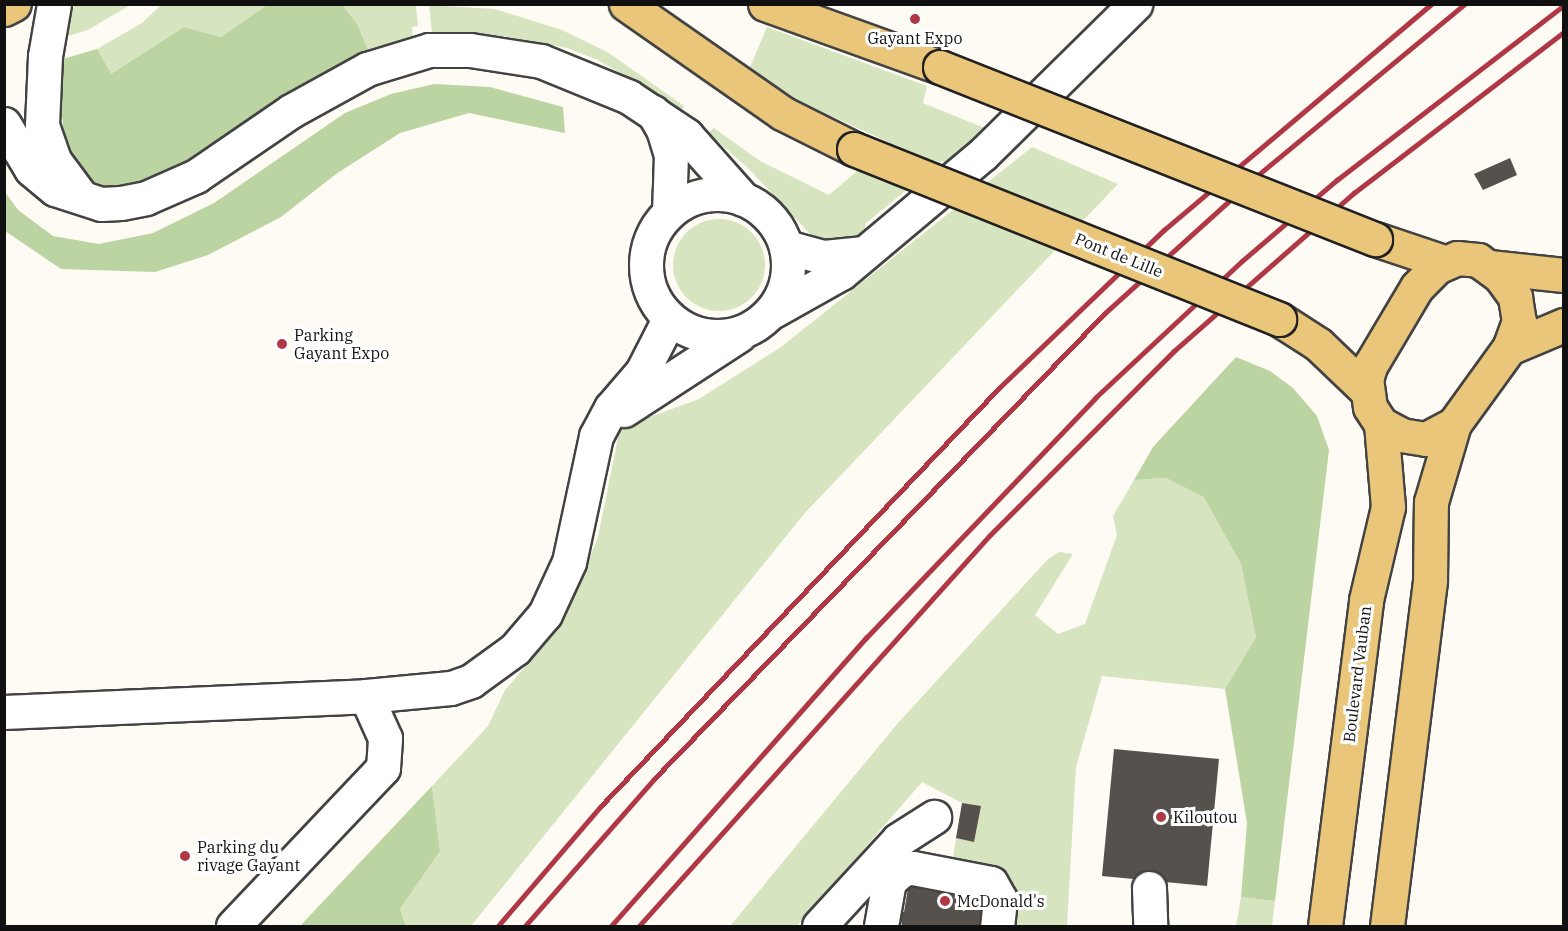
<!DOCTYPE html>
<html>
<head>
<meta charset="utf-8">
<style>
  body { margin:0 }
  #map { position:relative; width:1568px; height:931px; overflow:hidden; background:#fefbf4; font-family:"IBM Plex Serif",serif }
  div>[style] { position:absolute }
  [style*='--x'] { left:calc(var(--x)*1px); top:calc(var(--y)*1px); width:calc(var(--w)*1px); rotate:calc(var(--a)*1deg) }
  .green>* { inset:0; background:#d6e5c0 }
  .round { border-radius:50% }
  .forest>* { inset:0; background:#bbd4a2 }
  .building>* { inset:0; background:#57514d }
  .roads { filter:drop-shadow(2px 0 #434343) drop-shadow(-2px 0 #434343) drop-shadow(0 2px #434343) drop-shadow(0 -2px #434343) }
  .minor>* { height:33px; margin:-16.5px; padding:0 16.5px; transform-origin:16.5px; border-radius:16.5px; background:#fff }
  .minor>.ring { margin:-16.5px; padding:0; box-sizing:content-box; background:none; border:33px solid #fff; border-radius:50% }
  .major>* { height:33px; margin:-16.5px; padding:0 16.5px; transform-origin:16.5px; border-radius:16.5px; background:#e9c679 }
  .rail>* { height:4.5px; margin:-2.25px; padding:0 2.25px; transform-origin:2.25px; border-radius:2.25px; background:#b03745 }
  .bridges { filter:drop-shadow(2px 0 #212121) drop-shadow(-2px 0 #212121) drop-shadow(0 2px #212121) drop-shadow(0 -2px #212121) }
  .major-bridge>* { height:33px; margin:-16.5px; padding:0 16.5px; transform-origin:16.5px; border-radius:16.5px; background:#e9c679 }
  .dots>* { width:16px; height:16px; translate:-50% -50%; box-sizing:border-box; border:3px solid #fff; border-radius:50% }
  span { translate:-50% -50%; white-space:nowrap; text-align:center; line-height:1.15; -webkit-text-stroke:6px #fff; paint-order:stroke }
  .poi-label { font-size:16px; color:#101010 }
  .left { translate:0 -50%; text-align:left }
  .street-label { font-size:16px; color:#101010 }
  .frame { position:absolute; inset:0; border:6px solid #101010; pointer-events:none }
</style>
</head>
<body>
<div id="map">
  <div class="green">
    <div style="clip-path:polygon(74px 5px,130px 5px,88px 30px,61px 38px)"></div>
    <div style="clip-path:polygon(161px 5px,269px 5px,221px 37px,184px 27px,110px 75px,97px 49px,142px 23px)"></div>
    <div style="clip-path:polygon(342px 5px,416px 5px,418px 26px,412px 27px,413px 37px,368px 50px,357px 25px)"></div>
    <div style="clip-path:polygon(429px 5px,495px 9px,562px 30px,609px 53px,684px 106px,682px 110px,598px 60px,567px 48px,504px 36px,432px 33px)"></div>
    <div style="clip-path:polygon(767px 27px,927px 86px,923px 103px,997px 133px,956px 166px,942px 161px,865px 224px,865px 240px,827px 245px,812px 236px,748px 168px,708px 133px,714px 128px,760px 161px,829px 195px,890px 143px,786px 95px,748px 72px)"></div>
    <div style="clip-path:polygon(1032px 147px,1118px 184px,804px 514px,471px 926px,406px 926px,400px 909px,440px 851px,432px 786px,488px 726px,505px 690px,547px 642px,579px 585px,598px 537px,620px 428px,699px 399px,781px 347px)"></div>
    <div class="round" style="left:673px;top:219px;width:92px;height:92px"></div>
    <div style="clip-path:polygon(1166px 478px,1205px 497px,1241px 564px,1256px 637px,1225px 689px,1102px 676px,1076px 767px,1067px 926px,1008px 926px,952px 863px,956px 838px,974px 841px,962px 803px,922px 782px,797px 926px,730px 926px,898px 723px,1048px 559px,1059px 552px,1073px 554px,1035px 615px,1058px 634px,1085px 624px,1117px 535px,1113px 516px,1134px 480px)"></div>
    <div style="clip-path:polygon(1241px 897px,1275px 901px,1272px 926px,1236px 926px)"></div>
  </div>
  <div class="forest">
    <div style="clip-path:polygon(269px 4px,342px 5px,357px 24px,368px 50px,316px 76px,212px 148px,161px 176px,126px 188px,102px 188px,85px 176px,72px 158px,64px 134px,56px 61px,97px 49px,111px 74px,184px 27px,221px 37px)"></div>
    <div style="clip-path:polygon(434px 84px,490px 87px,563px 107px,565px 133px,469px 113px,400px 133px,336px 174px,281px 217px,208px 255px,155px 272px,61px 269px,5px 231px,5px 192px,18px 210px,53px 236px,99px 244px,153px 233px,214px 203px,345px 113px,391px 94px)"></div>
    <div style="clip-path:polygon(1236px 357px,1270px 371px,1293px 388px,1317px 416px,1329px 450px,1275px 901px,1241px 897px,1247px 823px,1225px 689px,1256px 637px,1241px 564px,1204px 497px,1166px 478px,1134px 480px,1153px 447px)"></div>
    <div style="clip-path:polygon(432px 786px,440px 851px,400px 909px,406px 926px,300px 926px)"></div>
  </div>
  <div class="building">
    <div style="clip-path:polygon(1510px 158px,1517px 175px,1483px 190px,1474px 174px)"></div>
    <div style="clip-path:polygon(1114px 749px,1219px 759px,1207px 886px,1102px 876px)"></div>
    <div style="clip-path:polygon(962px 803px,981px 806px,974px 842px,956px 838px)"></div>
    <div style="clip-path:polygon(910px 877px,986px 890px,980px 926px,902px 926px,899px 911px,904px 912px)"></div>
  </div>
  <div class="roads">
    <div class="minor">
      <div style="--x:54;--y:4;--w:53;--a:99.8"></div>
      <div style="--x:45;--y:56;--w:69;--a:92.5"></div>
      <div style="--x:42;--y:125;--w:37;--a:71"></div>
      <div style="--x:54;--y:160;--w:44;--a:53.4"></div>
      <div style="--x:653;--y:112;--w:20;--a:60"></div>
      <div style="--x:663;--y:129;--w:27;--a:73"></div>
      <div style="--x:671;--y:155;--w:57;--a:92"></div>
      <div style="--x:4;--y:124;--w:52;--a:59"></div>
      <div style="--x:31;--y:169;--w:31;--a:40"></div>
      <div style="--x:55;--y:189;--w:48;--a:18.1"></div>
      <div style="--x:101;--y:204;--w:20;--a:-3"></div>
      <div style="--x:121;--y:203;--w:25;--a:-11"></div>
      <div style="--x:146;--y:198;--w:55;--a:-23.7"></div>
      <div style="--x:196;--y:176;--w:115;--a:-34.4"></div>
      <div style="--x:291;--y:111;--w:87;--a:-28.9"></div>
      <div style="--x:367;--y:69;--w:65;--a:-17"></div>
      <div style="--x:429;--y:50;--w:41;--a:0"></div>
      <div style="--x:470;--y:50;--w:72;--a:8.8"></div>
      <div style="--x:541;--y:61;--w:95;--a:22.2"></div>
      <div style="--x:629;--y:97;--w:69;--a:33.7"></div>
      <div style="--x:686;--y:135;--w:86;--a:48.3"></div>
      <div class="ring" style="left:646px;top:194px;width:109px;height:109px"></div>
      <div style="--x:786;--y:247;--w:39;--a:15"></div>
      <div style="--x:824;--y:257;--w:40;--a:-5.7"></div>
      <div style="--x:773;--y:311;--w:78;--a:-29.2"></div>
      <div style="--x:841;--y:273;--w:185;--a:-40"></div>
      <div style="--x:983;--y:154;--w:214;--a:-44.6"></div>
      <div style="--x:624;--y:410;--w:137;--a:-33.1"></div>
      <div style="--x:4;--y:712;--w:362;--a:-2.5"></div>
      <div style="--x:366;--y:696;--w:85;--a:-5.4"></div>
      <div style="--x:451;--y:688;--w:21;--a:-19"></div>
      <div style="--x:471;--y:681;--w:54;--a:-36"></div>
      <div style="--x:515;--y:649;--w:46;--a:-49.4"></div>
      <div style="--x:545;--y:614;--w:57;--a:-65.2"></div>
      <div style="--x:569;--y:562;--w:129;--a:-77.9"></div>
      <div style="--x:596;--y:436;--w:32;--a:-62"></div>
      <div style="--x:611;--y:408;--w:48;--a:-49.3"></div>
      <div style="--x:642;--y:372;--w:59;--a:-63"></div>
      <div style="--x:1149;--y:888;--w:38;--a:88"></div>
      <div style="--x:233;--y:926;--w:218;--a:-46.5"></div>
      <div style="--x:383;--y:768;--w:30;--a:-86"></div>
      <div style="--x:385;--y:738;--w:46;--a:-114.3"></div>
      <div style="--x:819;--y:926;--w:117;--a:-47.4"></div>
      <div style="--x:898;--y:840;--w:43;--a:-32.6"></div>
      <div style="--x:881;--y:926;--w:46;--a:-79.9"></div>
      <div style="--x:889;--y:881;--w:18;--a:-41"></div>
      <div style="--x:903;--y:869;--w:10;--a:-6"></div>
      <div style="--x:913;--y:868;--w:79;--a:10.9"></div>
      <div style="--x:991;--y:883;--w:18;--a:61"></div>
      <div style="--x:1000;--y:899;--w:27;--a:96"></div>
    </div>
    <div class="major">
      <div style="--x:626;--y:4;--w:190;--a:34.9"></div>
      <div style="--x:782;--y:113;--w:80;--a:26.6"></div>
      <div style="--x:765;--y:4;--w:186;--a:19.8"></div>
      <div style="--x:4;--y:9;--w:11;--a:-27"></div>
      <div style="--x:1375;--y:239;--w:73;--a:18.4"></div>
      <div style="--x:1457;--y:258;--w:21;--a:5"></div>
      <div style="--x:1478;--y:260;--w:27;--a:36"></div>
      <div style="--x:1500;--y:276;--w:26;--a:54"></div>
      <div style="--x:1515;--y:297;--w:24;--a:81"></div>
      <div style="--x:1519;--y:321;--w:29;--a:110"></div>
      <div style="--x:1509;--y:348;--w:94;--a:125.9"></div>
      <div style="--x:1454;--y:424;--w:32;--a:152"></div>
      <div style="--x:1426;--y:439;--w:24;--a:-171"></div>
      <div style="--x:1402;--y:435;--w:24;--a:-152"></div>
      <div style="--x:1381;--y:424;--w:20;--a:-123"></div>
      <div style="--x:1370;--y:407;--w:27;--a:-98"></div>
      <div style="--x:1366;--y:380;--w:15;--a:-74"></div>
      <div style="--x:1370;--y:366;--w:92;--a:-59.3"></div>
      <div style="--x:1417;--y:287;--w:28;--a:-45"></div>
      <div style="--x:1437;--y:267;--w:22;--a:-24"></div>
      <div style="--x:1489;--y:267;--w:75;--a:6.1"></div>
      <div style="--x:1279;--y:319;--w:46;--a:32.7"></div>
      <div style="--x:1318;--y:344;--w:66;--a:43.8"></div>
      <div style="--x:1509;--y:348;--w:60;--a:-22.7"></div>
      <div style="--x:1325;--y:926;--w:329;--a:-82.8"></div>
      <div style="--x:1366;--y:600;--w:96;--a:-76.7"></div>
      <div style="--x:1388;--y:507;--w:83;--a:-94.8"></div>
      <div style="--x:1387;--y:926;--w:349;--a:-82.9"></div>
      <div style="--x:1430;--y:580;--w:78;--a:-89.3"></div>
      <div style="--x:1431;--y:502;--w:81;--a:-73.6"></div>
    </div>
  </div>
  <div class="rail">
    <div style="--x:498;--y:926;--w:157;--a:-49.4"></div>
    <div style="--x:600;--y:807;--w:577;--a:-46.4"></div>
    <div style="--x:998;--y:389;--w:230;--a:-43.8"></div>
    <div style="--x:1164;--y:230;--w:350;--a:-40.2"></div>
    <div style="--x:525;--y:926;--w:196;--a:-48.7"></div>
    <div style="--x:654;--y:779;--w:647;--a:-45.94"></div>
    <div style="--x:1104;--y:314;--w:207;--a:-42.1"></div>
    <div style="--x:1258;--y:175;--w:268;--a:-39.6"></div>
    <div style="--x:611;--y:926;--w:385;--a:-48.5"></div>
    <div style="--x:866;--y:638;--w:332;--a:-46.3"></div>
    <div style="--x:1095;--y:398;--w:201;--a:-43"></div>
    <div style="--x:1242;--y:261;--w:125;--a:-40.5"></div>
    <div style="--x:1337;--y:180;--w:287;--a:-37.6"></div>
    <div style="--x:639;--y:926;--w:525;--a:-48.09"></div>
    <div style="--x:990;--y:535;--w:260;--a:-45"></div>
    <div style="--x:1174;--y:351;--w:240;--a:-41.3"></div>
    <div style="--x:1354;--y:193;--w:265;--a:-37.5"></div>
  </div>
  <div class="bridges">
    <div class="major-bridge">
      <div style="--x:940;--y:67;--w:468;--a:21.6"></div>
      <div style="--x:854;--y:149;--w:458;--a:21.8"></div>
    </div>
  </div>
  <div class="dots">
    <div style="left:915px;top:19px;background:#b03745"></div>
    <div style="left:282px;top:344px;background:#b03745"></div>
    <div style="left:1161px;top:817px;background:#b03745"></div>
    <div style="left:185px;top:856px;background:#b03745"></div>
    <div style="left:945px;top:901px;background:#b03745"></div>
  </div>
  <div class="poi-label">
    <span style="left:915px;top:38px">Gayant Expo</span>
    <span class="left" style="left:294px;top:344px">Parking<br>Gayant Expo</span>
    <span class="left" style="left:1173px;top:817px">Kiloutou</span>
    <span class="left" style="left:197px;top:856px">Parking du<br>rivage Gayant</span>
    <span class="left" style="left:957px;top:901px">McDonald's</span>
  </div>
  <div class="street-label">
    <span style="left:1119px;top:255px;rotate:22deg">Pont de Lille</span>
    <span style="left:1357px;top:674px;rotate:-83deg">Boulevard Vauban</span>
  </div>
  <div class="frame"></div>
</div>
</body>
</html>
